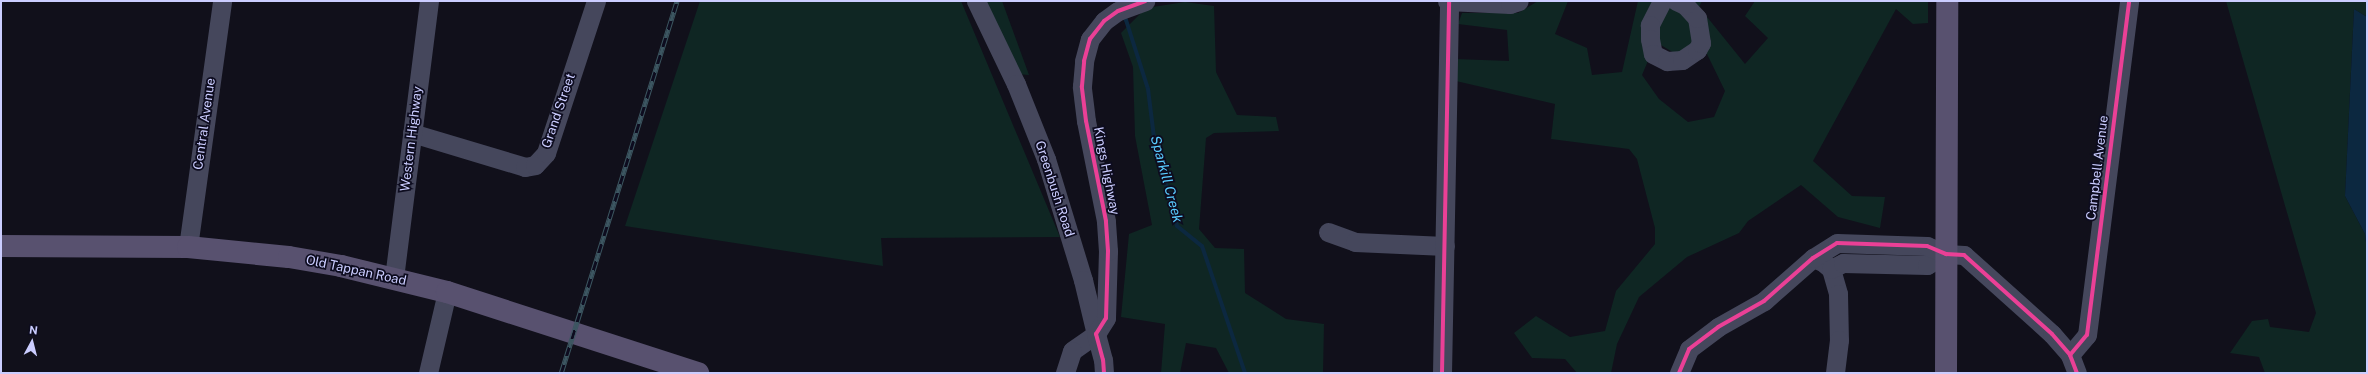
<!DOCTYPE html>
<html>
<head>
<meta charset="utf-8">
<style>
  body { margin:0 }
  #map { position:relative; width:2368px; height:374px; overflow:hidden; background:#11101b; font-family:"Public Sans",sans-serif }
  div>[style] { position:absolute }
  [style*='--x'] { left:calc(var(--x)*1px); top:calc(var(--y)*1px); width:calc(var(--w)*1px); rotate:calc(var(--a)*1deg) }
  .green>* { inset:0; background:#0f2623 }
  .water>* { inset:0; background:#0c2840 }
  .stream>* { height:4px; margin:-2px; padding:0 2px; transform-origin:2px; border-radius:2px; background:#0c2840 }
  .minor>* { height:19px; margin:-9.5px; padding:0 9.5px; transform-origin:9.5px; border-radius:9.5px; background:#45475c }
  .major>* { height:22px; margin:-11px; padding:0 11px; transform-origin:11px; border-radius:11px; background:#58516f }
  .rail>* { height:4.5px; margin-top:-2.25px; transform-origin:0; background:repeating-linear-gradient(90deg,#0d0c1f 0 9px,#3c5661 0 18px); box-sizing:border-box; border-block:1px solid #3c5661 }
  .cycleway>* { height:4px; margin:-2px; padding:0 2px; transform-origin:2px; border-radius:2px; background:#ea4096 }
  span { translate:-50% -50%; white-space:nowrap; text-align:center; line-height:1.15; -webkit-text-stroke:3.5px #0d0c1f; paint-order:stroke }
  .street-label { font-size:13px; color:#cbcdff }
  .water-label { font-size:14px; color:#59ccff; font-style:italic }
  .frame { position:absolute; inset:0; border:2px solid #cbcdff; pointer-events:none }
  .north { position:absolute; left:12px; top:322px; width:40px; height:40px; -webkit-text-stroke:3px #0d0c1f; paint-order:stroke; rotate:7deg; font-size:11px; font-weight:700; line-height:16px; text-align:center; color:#cbcdff }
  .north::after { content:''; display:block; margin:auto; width:14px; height:18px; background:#cbcdff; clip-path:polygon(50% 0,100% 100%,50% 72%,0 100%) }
</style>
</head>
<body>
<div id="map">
  <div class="green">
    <div style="clip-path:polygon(700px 1px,961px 1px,1060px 237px,881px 238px,883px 266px,625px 226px)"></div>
    <div style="clip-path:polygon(982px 1px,1002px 1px,1029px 75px,1016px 74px)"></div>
    <div style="clip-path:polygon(evenodd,1538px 1px,1568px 1px,1555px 34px,1587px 48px,1592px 75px,1622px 72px,1638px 1px,1702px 1px,1699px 7px,1745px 64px,1768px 38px,1745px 16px,1755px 1px,1928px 1px,1928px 23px,1913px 24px,1896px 9px,1813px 161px,1852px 196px,1885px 197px,1880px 228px,1838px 217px,1801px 185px,1748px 221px,1739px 233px,1687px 257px,1639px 297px,1617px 344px,1611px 373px,1577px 373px,1565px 359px,1532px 358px,1514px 333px,1536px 316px,1570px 337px,1605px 331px,1616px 291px,1655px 244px,1655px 228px,1637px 159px,1629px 149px,1551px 139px,1555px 104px,1456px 81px,1455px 59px,1509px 61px,1507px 30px,1458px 24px,1462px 13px,1518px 13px,1538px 1px,1656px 42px,1674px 53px,1707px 54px,1725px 91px,1714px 117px,1688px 122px,1659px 99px,1642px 75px,1656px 42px)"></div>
    <div style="clip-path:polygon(2226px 1px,2367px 1px,2367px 17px,2354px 9px,2345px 196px,2365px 234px,2367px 251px,2367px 373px,2265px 373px,2259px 357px,2230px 353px,2252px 321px,2268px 319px,2270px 327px,2309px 332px,2316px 313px)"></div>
    <div style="clip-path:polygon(1185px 2px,1214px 6px,1216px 72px,1237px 115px,1276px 117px,1279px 131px,1214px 133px,1206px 138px,1199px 229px,1215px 248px,1244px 249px,1245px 293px,1286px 319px,1324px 324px,1323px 373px,1229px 373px,1216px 348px,1186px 343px,1180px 373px,1161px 373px,1165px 324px,1121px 317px,1129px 234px,1152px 225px,1135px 136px,1133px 67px,1121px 33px,1146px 8px)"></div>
  </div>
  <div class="water">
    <div style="clip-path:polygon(2354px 9px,2367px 17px,2367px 251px,2365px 234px,2345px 196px)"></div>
  </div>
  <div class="stream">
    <div style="--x:1122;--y:15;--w:6;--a:51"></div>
    <div style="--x:1126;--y:20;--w:72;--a:72.3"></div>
    <div style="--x:1148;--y:89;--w:48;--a:82.9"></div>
    <div style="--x:1154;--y:137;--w:92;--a:75.5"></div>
    <div style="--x:1177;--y:226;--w:32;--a:39"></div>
    <div style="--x:1202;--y:246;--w:134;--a:71.3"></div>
  </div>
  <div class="minor">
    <div style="--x:976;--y:1;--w:92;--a:64.3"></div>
    <div style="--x:1016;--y:84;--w:81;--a:68.2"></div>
    <div style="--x:1046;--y:159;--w:127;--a:73"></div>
    <div style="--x:1083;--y:280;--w:56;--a:76.5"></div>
    <div style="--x:1096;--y:334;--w:29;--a:145"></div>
    <div style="--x:1072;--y:351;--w:23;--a:108"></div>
    <div style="--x:1447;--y:1;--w:63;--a:2.7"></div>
    <div style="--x:1510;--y:4;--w:9;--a:-18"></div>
    <div style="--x:1662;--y:1;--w:27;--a:117"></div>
    <div style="--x:1650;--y:25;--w:14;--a:90"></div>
    <div style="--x:1650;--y:39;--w:15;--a:79"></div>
    <div style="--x:1653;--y:54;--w:16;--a:27"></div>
    <div style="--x:1667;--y:61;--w:15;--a:-4"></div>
    <div style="--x:1682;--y:60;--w:18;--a:-34"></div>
    <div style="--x:1697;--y:50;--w:8;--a:-60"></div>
    <div style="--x:1701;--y:43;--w:25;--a:-99"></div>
    <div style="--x:1697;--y:18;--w:18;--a:-133"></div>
    <div style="--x:1685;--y:5;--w:10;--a:-156"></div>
    <div style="--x:412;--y:133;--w:118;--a:16.7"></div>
    <div style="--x:525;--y:167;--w:10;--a:-11"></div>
    <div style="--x:535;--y:165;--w:16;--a:-47"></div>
    <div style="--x:546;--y:153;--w:160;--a:-71.8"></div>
    <div style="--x:1328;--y:232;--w:29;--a:20"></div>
    <div style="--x:1355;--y:242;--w:90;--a:2.5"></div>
    <div style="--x:188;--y:247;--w:248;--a:-82.1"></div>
    <div style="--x:1813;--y:258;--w:11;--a:22"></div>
    <div style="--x:1823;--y:262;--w:11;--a:41"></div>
    <div style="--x:1831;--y:269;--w:26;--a:74"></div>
    <div style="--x:1838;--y:294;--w:46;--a:88.8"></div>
    <div style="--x:1839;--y:340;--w:33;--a:97"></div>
    <div style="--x:1831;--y:269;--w:13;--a:-27"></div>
    <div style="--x:1843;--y:263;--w:84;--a:1.4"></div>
    <div style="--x:1927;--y:265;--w:22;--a:-30"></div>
    <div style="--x:394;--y:278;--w:279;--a:-82.8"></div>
    <div style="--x:2070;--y:355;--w:26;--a:-50"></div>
    <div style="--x:2087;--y:335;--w:337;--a:-82.8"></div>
    <div style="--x:428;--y:373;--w:83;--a:-76.8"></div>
    <div style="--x:1104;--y:373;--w:13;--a:-94"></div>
    <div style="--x:1103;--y:360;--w:27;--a:-105"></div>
    <div style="--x:1096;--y:334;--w:19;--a:-58"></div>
    <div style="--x:1106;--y:318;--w:67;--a:-88.3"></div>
    <div style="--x:1108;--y:251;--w:30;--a:-94"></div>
    <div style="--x:1106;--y:221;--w:102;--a:-101.3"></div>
    <div style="--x:1086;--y:121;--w:35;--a:-97"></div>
    <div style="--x:1082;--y:86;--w:25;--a:-85"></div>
    <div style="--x:1084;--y:61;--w:23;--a:-75"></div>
    <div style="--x:1090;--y:39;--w:23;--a:-52"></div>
    <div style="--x:1104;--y:21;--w:17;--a:-36"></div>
    <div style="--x:1118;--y:11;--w:29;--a:-20"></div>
    <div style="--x:1442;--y:373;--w:372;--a:-88.9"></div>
    <div style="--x:1679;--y:373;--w:26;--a:-67"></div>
    <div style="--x:1689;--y:349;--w:36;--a:-37"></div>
    <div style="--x:1718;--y:327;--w:53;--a:-29.5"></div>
    <div style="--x:1764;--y:301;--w:65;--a:-41.3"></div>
    <div style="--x:1813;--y:258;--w:28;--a:-32"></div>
    <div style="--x:1837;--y:243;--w:90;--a:1.9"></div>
    <div style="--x:1927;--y:246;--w:21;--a:23"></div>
    <div style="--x:1946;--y:254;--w:18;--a:3"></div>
    <div style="--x:1964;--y:255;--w:118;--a:41.9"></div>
    <div style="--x:2052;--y:334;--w:28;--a:49"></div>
    <div style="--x:2070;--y:355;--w:19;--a:69"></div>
  </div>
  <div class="major">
    <div style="--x:1;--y:246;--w:187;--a:0.3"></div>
    <div style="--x:188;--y:247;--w:101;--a:5.7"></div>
    <div style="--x:289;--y:257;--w:53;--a:9.8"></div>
    <div style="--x:341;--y:266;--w:109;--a:13.8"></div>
    <div style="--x:447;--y:292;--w:264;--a:17.9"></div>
    <div style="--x:1946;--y:373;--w:372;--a:-89.8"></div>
  </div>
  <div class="rail">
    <div style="--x:561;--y:373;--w:390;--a:-72.7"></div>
  </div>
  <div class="cycleway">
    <div style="--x:2070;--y:355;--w:26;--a:-50"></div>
    <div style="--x:2087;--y:335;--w:337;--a:-82.8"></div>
    <div style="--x:1104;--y:373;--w:13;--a:-94"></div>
    <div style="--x:1103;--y:360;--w:27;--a:-105"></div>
    <div style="--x:1096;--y:334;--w:19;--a:-58"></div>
    <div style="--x:1106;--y:318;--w:67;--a:-88.3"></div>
    <div style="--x:1108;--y:251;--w:30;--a:-94"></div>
    <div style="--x:1106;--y:221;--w:102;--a:-101.3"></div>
    <div style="--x:1086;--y:121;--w:35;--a:-97"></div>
    <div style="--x:1082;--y:86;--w:25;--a:-85"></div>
    <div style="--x:1084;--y:61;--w:23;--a:-75"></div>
    <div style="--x:1090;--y:39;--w:23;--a:-52"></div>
    <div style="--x:1104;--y:21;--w:17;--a:-36"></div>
    <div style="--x:1118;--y:11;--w:29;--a:-20"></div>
    <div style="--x:1442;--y:373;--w:372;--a:-88.9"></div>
    <div style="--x:1679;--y:373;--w:26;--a:-67"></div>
    <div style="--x:1689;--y:349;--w:36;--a:-37"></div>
    <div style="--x:1718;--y:327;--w:53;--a:-29.5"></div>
    <div style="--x:1764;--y:301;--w:65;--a:-41.3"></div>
    <div style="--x:1813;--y:258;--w:28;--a:-32"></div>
    <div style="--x:1837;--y:243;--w:90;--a:1.9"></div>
    <div style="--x:1927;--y:246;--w:21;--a:23"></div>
    <div style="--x:1946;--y:254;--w:18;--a:3"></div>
    <div style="--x:1964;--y:255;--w:118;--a:41.9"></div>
    <div style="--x:2052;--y:334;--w:28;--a:49"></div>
    <div style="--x:2070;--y:355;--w:19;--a:69"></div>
  </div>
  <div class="street-label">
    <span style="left:559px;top:111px;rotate:-71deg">Grand Street</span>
    <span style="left:205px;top:124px;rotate:-82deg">Central Avenue</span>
    <span style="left:412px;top:139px;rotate:-83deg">Western Highway</span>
    <span style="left:2098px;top:168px;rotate:-83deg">Campbell Avenue</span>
    <span style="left:1106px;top:171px;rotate:79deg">Kings Highway</span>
    <span style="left:1054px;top:189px;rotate:72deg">Greenbush Road</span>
    <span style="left:356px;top:271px;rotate:12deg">Old Tappan Road</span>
  </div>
  <div class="water-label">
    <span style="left:1167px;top:179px;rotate:75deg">Sparkill Creek</span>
  </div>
  <div class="frame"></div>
  <div class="north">N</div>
</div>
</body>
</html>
